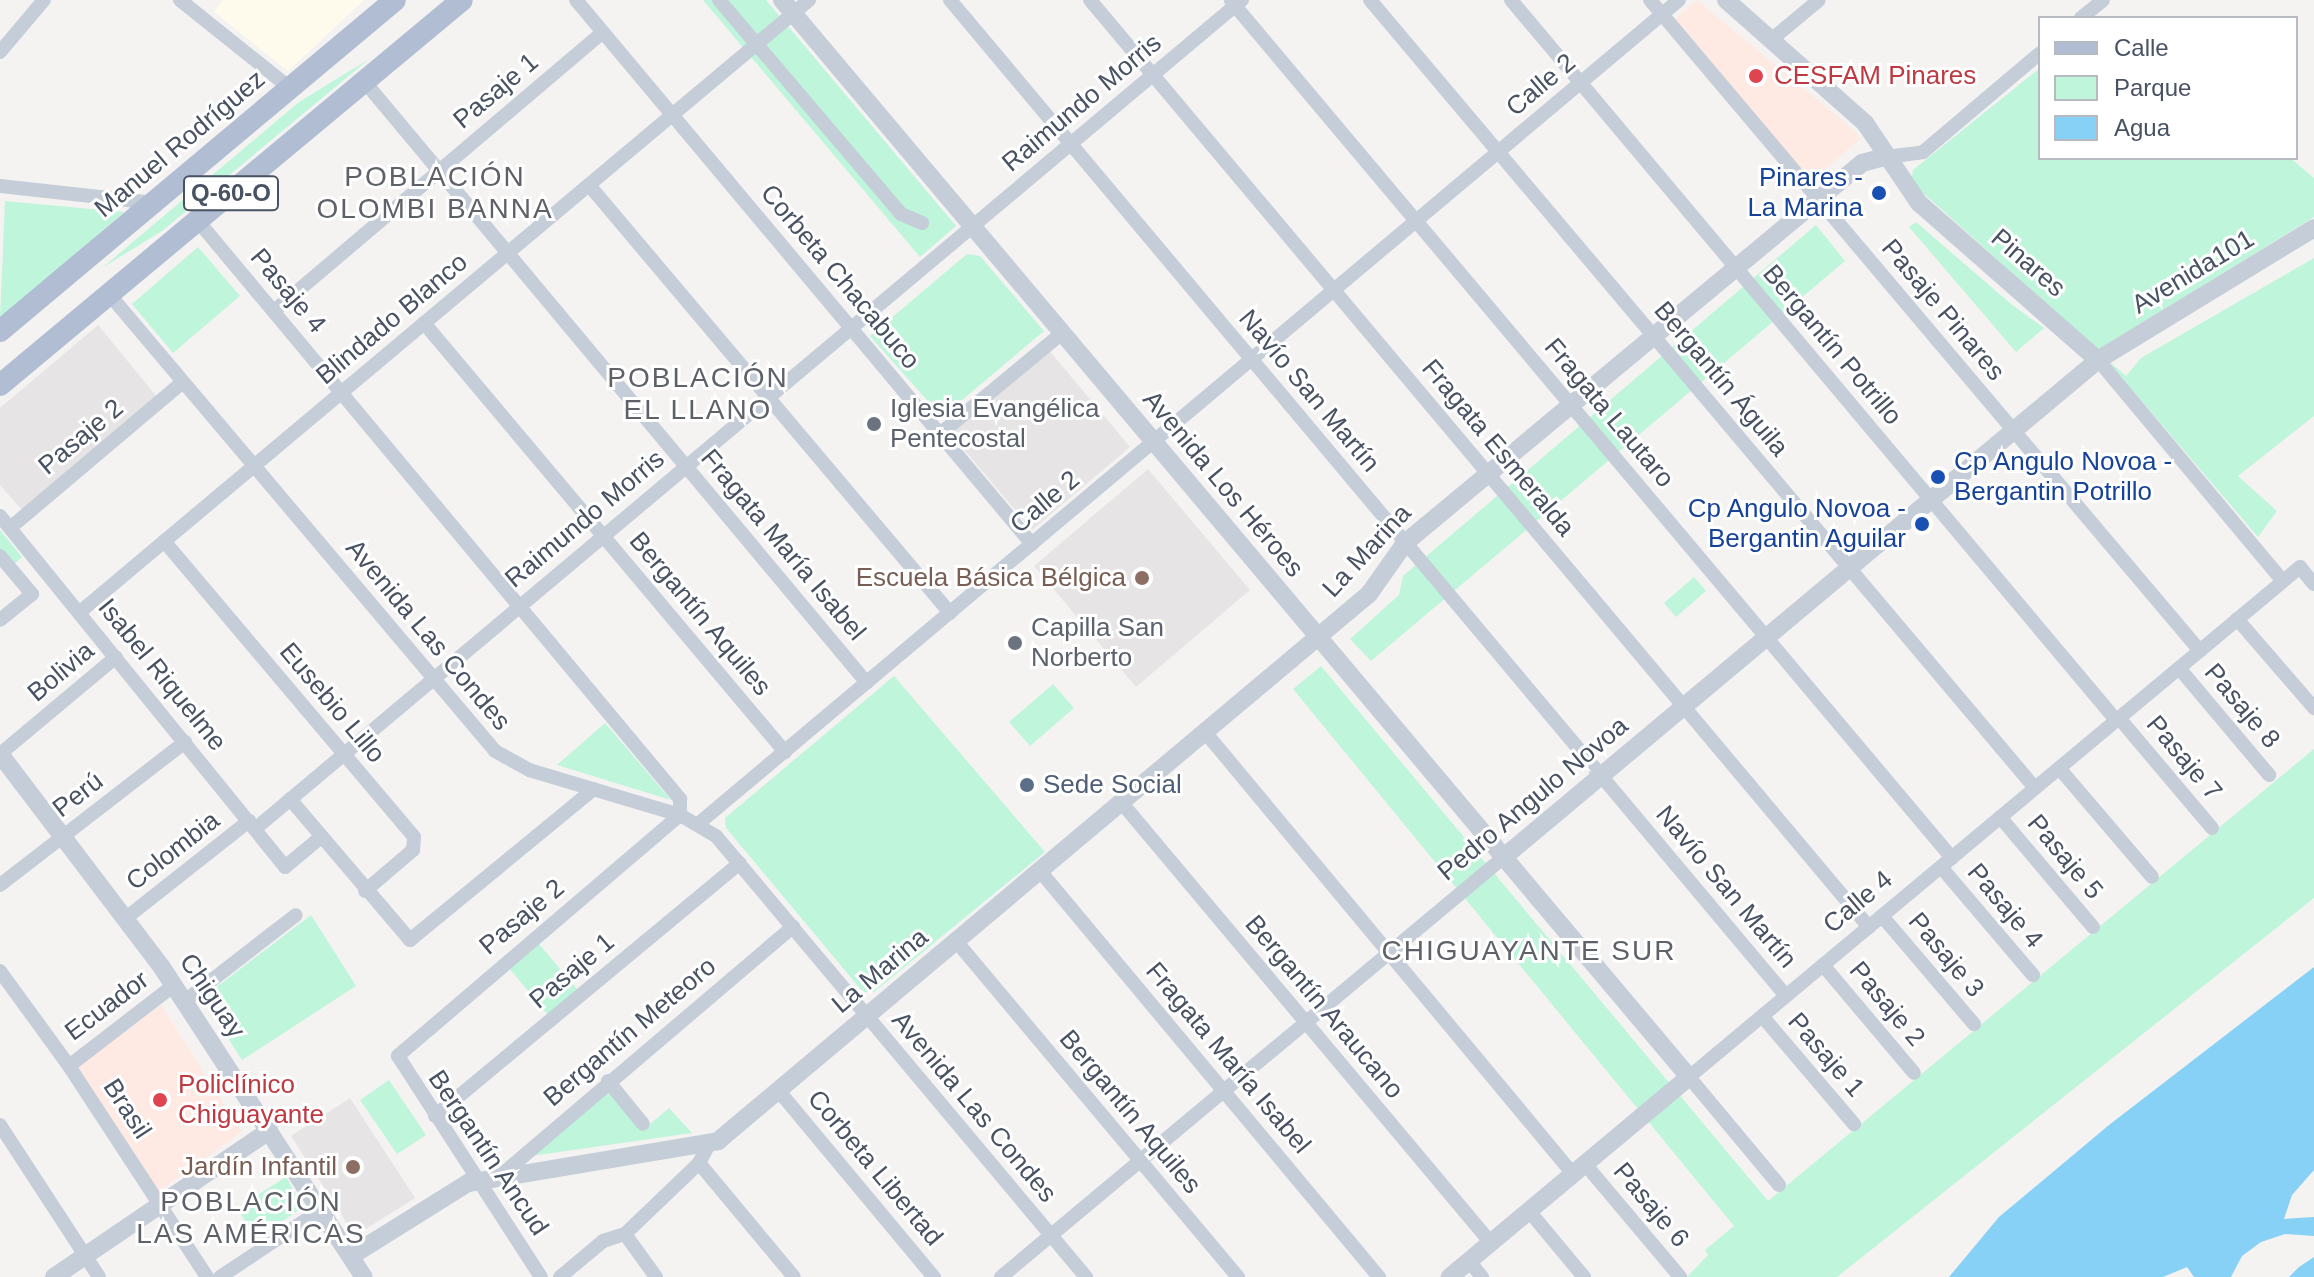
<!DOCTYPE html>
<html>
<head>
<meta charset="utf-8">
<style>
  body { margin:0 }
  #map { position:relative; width:2314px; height:1277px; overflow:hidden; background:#f5f3f2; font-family:Helvetica,sans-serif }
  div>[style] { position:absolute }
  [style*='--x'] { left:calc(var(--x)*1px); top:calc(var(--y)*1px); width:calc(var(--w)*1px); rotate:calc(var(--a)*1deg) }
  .commercial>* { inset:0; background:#fefbed }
  .education>* { inset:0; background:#e6e4e4 }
  .medical>* { inset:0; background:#fee9e3 }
  .green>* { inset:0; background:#bef5db }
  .water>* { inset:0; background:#87d1f6 }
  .minor>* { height:14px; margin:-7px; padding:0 7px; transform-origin:7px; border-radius:7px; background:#c5cdd8 }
  .tertiary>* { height:18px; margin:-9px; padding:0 9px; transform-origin:9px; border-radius:9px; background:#c5cdd8 }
  .primary>* { height:22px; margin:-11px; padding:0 11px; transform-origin:11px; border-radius:11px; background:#b0bdd3 }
  .dots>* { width:22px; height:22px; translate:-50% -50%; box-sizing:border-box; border:4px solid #fff; border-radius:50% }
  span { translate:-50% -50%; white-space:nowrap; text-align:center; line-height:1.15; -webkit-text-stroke:6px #fff; paint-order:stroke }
  .shield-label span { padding:2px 6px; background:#fff; border:2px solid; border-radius:6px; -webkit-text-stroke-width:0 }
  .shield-label { font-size:24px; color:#485263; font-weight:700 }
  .health-label { font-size:26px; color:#be3a42 }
  .left { translate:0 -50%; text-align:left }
  .street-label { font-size:26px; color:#485263 }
  .transit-label { font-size:26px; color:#164399 }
  .right { translate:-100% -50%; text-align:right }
  .worship-label { font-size:26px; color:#5b616d }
  .education-label { font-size:26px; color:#785e54 }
  .service-label { font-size:26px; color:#4e5e75 }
  .neighbourhood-label { font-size:28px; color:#5e6168; letter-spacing:2px }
  .legend { position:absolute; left:2038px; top:16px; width:260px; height:144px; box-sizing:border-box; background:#fff; border:2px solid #b6bac1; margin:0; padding:10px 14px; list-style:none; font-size:24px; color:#485263 }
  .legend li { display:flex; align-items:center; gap:16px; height:40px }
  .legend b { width:40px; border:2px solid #b6bac1 }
</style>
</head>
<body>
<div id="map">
  <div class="commercial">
    <div style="clip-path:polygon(223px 0,364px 0,288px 71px,214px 12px)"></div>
  </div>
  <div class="education">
    <div style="clip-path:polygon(98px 325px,157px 397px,23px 511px,0 485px,0 408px)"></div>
    <div style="clip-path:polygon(1048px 349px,1130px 447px,1032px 530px,950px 433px)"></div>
    <div style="clip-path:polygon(1148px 469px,1250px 590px,1136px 687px,1034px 566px)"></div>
    <div style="clip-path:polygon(350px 1098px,415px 1198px,355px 1236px,291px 1136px)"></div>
  </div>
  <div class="medical">
    <div style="clip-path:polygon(1697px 0,1857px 133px,1859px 140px,1810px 182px,1675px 19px)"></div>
    <div style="clip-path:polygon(161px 1005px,242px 1132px,159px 1191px,78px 1067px)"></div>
  </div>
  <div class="green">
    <div style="clip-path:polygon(703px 0,766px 0,956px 226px,920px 257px)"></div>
    <div style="clip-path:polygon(369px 59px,162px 231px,102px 268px,299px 102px)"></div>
    <div style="clip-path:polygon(2040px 68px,2040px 158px,2290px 158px,2314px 178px,2314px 217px,2098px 350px,1911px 182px,1913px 170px)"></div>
    <div style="clip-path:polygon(5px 201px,124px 212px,0 319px)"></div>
    <div style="clip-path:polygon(1916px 222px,2011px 304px,2044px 328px,2016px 352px,1909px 227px)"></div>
    <div style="clip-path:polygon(1816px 225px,1845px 261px,1371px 661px,1350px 639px,1399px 595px,1403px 576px)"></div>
    <div style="clip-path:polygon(198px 247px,240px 296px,173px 353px,132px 304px)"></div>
    <div style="clip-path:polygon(967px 254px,980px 256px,1044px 331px,942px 417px,870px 336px)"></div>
    <div style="clip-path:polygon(2314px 258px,2314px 416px,2238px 476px,2277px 511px,2258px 537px,2104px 357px,2126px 376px,2141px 358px)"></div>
    <div style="clip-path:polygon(0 530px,22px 557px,13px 565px,0 549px)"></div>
    <div style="clip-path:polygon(1694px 577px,1706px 591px,1676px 617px,1664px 603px)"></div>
    <div style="clip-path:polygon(1321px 666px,1768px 1201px,2314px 749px,2314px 898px,1837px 1277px,1687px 1277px,1708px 1255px,1705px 1250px,1734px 1226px,1293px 689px)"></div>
    <div style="clip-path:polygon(894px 676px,1045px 852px,874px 992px,863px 992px,726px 828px,725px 818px)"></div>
    <div style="clip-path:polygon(1053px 684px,1074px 708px,1030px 746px,1009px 722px)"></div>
    <div style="clip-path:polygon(605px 723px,671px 800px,557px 765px)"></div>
    <div style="clip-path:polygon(311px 915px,356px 986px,242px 1060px,202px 998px)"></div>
    <div style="clip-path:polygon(538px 943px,578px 990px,548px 1015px,509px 968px)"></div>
    <div style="clip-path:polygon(389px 1080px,426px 1135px,397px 1154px,360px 1100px)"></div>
    <div style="clip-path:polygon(609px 1089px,643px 1130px,669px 1108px,692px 1133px,524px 1157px)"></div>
    <div style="clip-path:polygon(286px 1177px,303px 1207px,257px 1239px,237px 1208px)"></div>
  </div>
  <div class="water">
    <div style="clip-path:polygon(2314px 967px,2314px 1170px,2292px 1195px,2284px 1219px,2314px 1217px,2314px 1236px,2285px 1234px,2261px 1242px,2242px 1256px,2231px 1277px,2194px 1277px,2187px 1267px,2163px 1277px,1949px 1277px,1999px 1217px,2109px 1125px)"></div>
    <div style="clip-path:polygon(2314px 1257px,2314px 1277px,2289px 1277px,2299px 1267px)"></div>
  </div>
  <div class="minor">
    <div style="--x:180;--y:0;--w:142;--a:38.7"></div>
    <div style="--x:576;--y:0;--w:710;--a:50.03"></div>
    <div style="--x:719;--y:0;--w:281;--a:49.6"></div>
    <div style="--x:901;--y:214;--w:23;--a:23"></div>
    <div style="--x:950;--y:0;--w:1300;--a:49.99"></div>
    <div style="--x:1090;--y:0;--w:1211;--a:49.96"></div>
    <div style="--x:1370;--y:0;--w:1031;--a:49.84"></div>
    <div style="--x:1511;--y:0;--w:940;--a:49.96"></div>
    <div style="--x:1650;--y:0;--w:852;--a:49.81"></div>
    <div style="--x:1231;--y:1;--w:1120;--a:49.93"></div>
    <div style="--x:2081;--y:18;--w:28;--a:-39"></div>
    <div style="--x:1771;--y:40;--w:62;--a:-39.8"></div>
    <div style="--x:0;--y:52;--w:68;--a:-49.8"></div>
    <div style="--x:364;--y:81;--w:784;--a:50.12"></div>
    <div style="--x:1885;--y:157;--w:38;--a:-7"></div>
    <div style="--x:1923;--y:152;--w:153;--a:-40.2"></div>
    <div style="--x:589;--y:185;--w:560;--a:49.85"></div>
    <div style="--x:0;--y:186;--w:155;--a:6.3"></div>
    <div style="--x:198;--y:221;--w:753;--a:50.17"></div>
    <div style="--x:680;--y:799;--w:16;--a:90"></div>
    <div style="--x:680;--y:815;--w:371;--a:139.5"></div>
    <div style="--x:398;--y:1056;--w:263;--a:57.1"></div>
    <div style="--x:109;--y:294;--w:598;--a:49.81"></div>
    <div style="--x:495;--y:751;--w:39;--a:29"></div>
    <div style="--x:529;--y:770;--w:158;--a:16.6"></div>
    <div style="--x:680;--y:815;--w:42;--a:30.3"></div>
    <div style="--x:716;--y:836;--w:576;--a:50"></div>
    <div style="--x:274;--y:311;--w:431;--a:-40.3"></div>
    <div style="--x:424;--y:323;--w:561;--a:49.92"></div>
    <div style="--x:2098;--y:360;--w:288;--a:50.1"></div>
    <div style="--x:940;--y:434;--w:158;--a:-39.6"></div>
    <div style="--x:0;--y:516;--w:452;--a:50.9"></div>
    <div style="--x:285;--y:867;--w:47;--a:-39.8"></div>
    <div style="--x:10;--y:528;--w:226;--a:-40.2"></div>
    <div style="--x:164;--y:541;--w:387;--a:49.8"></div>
    <div style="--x:414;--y:837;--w:13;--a:94"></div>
    <div style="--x:413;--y:850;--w:63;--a:139.5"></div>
    <div style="--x:0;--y:556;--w:50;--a:49.9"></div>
    <div style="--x:32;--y:594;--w:41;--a:140.9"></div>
    <div style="--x:80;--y:612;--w:952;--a:-40.01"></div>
    <div style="--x:2237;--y:619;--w:118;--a:49.1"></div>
    <div style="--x:2179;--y:668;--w:140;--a:49.9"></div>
    <div style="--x:2119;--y:718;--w:144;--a:49.8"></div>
    <div style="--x:1205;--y:732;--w:575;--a:50.22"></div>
    <div style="--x:0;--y:754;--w:151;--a:-39.9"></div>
    <div style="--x:2059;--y:768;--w:143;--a:49.5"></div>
    <div style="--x:290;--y:799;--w:185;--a:49.6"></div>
    <div style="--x:410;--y:940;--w:238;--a:-39.4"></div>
    <div style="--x:1121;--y:802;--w:576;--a:50"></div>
    <div style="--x:2000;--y:817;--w:144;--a:49.8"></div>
    <div style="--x:698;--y:824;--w:1281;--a:-40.03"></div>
    <div style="--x:255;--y:829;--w:1289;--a:-40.03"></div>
    <div style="--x:1941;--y:867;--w:142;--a:49.6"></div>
    <div style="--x:1040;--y:871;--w:529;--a:50.14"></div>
    <div style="--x:0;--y:885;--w:234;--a:-37.7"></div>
    <div style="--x:1882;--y:916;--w:142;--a:49.6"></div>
    <div style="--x:126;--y:918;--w:157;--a:-38.3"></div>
    <div style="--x:956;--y:941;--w:439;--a:50"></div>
    <div style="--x:1823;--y:965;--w:141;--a:49.9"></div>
    <div style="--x:0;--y:971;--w:117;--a:54"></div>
    <div style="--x:69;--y:1066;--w:252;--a:56.8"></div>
    <div style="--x:185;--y:1001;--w:140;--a:-37.8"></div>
    <div style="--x:1762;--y:1016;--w:142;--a:49.6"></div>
    <div style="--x:69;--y:1066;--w:133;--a:-37.6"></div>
    <div style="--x:608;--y:1081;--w:55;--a:50.9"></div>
    <div style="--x:778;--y:1090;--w:244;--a:50.2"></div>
    <div style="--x:435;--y:1116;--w:396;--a:-39.7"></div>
    <div style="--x:0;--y:1125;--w:181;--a:56.9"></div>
    <div style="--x:699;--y:1163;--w:148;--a:50.2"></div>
    <div style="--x:1585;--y:1164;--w:148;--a:49.9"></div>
    <div style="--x:500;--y:1176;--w:385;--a:-40.4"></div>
    <div style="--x:1779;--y:1185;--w:141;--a:-129.8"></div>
    <div style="--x:1689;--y:1077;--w:796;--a:-39.85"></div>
    <div style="--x:2300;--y:567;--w:22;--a:51"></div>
    <div style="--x:1529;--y:1211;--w:86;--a:50.2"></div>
    <div style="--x:625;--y:1234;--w:53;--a:54.2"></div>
    <div style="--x:1469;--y:1261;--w:21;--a:51"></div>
    <div style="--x:220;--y:1277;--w:121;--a:-33.6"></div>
    <div style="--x:560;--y:1277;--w:56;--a:-39.9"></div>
    <div style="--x:603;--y:1241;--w:23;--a:-18"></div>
    <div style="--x:625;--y:1234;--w:103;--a:-43.8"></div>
    <div style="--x:699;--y:1163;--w:19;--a:-62"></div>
    <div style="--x:1001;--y:1277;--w:655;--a:-39.86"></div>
  </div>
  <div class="tertiary">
    <div style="--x:782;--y:0;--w:1408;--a:49.9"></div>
    <div style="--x:1689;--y:1077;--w:312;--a:140.1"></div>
    <div style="--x:1726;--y:0;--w:186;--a:41.5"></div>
    <div style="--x:1865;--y:123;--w:97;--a:56"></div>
    <div style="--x:1919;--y:203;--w:238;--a:41.3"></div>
    <div style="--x:0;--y:754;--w:266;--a:52.8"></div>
    <div style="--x:161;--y:966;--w:371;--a:56.9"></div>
    <div style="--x:1504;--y:857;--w:774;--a:-39.92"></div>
    <div style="--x:2098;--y:360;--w:253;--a:-31.4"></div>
    <div style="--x:351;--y:1256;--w:138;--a:-32"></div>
    <div style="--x:468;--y:1183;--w:254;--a:-9.5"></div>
    <div style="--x:718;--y:1141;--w:850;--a:-40.04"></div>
    <div style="--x:1369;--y:594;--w:62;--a:-54.8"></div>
    <div style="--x:1405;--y:543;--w:594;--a:-39.74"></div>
    <div style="--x:1862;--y:163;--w:24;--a:-15"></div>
    <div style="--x:54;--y:1277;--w:260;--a:-34.2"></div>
  </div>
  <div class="primary">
    <div style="--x:0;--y:331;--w:515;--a:-39.96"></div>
    <div style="--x:0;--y:385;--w:601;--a:-39.81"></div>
  </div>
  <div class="dots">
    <div style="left:1756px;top:76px;background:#e0444e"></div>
    <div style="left:1879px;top:193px;background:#1a4fb4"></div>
    <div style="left:874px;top:424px;background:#6b7280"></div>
    <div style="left:1938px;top:477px;background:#1a4fb4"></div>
    <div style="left:1922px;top:524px;background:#1a4fb4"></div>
    <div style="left:1142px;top:578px;background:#8d6e63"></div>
    <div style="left:1015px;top:643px;background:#6b7280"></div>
    <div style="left:1027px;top:785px;background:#5c6f8a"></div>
    <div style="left:160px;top:1100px;background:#e0444e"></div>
    <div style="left:353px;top:1167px;background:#8d6e63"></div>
  </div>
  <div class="shield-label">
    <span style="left:231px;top:193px">Q-60-O</span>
  </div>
  <div class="health-label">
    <span class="left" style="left:1774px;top:76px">CESFAM Pinares</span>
    <span class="left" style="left:178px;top:1100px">Policlínico<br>Chiguayante</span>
  </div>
  <div class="street-label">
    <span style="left:1541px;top:85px;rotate:-40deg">Calle 2</span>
    <span style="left:496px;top:91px;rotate:-40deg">Pasaje 1</span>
    <span style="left:1082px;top:103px;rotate:-40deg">Raimundo Morris</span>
    <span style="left:180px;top:144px;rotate:-40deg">Manuel Rodríguez</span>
    <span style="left:2028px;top:263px;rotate:41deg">Pinares</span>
    <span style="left:2193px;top:272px;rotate:-31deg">Avenida101</span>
    <span style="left:840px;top:277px;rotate:50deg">Corbeta Chacabuco</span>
    <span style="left:288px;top:291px;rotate:50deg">Pasaje 4</span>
    <span style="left:1943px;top:310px;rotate:50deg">Pasaje Pinares</span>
    <span style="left:392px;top:319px;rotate:-40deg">Blindado Blanco</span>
    <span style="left:1832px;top:345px;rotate:50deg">Bergantín Potrillo</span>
    <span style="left:1721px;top:379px;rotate:50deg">Bergantín Águila</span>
    <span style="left:1309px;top:391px;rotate:50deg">Navío San Martín</span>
    <span style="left:1609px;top:413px;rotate:50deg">Fragata Lautaro</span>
    <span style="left:81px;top:437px;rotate:-40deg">Pasaje 2</span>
    <span style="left:1498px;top:448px;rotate:50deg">Fragata Esmeralda</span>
    <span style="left:1223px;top:484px;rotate:50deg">Avenida Los Héroes</span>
    <span style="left:1045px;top:502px;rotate:-40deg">Calle 2</span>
    <span style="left:585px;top:519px;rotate:-40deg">Raimundo Morris</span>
    <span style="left:783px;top:545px;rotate:50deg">Fragata María Isabel</span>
    <span style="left:1367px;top:551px;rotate:-47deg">La Marina</span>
    <span style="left:700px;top:614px;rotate:50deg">Bergantín Aquiles</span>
    <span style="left:428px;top:635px;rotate:50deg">Avenida Las Condes</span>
    <span style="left:61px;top:672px;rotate:-40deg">Bolivia</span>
    <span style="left:162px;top:675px;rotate:51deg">Isabel Riquelme</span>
    <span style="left:332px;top:703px;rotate:50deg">Eusebio Lillo</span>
    <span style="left:2242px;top:706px;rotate:50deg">Pasaje 8</span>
    <span style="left:2184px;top:758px;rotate:50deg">Pasaje 7</span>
    <span style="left:78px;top:795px;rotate:-38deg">Perú</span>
    <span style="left:1533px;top:799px;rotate:-40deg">Pedro Angulo Novoa</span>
    <span style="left:173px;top:851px;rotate:-38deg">Colombia</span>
    <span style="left:2065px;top:857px;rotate:50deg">Pasaje 5</span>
    <span style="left:1726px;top:887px;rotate:50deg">Navío San Martín</span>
    <span style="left:1858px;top:902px;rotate:-40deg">Calle 4</span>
    <span style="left:2005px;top:906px;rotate:50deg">Pasaje 4</span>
    <span style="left:522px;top:917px;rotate:-40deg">Pasaje 2</span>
    <span style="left:1946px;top:955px;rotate:50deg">Pasaje 3</span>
    <span style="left:572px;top:971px;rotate:-40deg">Pasaje 1</span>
    <span style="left:880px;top:971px;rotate:-40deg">La Marina</span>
    <span style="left:212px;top:996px;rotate:56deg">Chiguay</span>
    <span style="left:1887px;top:1004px;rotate:50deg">Pasaje 2</span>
    <span style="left:107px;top:1006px;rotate:-37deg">Ecuador</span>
    <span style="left:1324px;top:1007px;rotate:50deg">Bergantín Araucano</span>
    <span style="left:630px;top:1032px;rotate:-40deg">Bergantín Meteoro</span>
    <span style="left:1826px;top:1055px;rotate:49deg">Pasaje 1</span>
    <span style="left:1228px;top:1058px;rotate:50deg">Fragata María Isabel</span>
    <span style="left:974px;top:1107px;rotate:50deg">Avenida Las Condes</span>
    <span style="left:127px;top:1109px;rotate:57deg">Brasil</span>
    <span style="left:1130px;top:1112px;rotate:50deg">Bergantín Aquiles</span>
    <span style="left:488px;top:1153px;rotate:56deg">Bergantín Ancud</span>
    <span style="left:875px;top:1168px;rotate:50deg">Corbeta Libertad</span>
    <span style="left:1651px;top:1205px;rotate:50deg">Pasaje 6</span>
  </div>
  <div class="transit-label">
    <span class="right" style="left:1863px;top:193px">Pinares -<br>La Marina</span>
    <span class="left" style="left:1954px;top:477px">Cp Angulo Novoa -<br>Bergantin Potrillo</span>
    <span class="right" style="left:1906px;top:524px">Cp Angulo Novoa -<br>Bergantin Aguilar</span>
  </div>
  <div class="worship-label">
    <span class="left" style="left:890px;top:424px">Iglesia Evangélica<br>Pentecostal</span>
    <span class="left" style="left:1031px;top:643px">Capilla San<br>Norberto</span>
  </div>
  <div class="education-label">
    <span class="right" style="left:1126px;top:578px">Escuela Básica Bélgica</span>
    <span class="right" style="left:337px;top:1167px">Jardín Infantil</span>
  </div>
  <div class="service-label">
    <span class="left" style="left:1043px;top:785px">Sede Social</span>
  </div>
  <div class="neighbourhood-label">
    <span style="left:435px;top:193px">POBLACIÓN<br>OLOMBI BANNA</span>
    <span style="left:698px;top:394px">POBLACIÓN<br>EL LLANO</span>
    <span style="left:1529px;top:951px">CHIGUAYANTE SUR</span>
    <span style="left:251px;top:1218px">POBLACIÓN<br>LAS AMÉRICAS</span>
  </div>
  <ul class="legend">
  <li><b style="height:10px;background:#b0bdd3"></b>Calle</li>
  <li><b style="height:22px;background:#bef5db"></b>Parque</li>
  <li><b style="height:22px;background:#87d1f6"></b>Agua</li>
  </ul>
</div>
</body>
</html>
